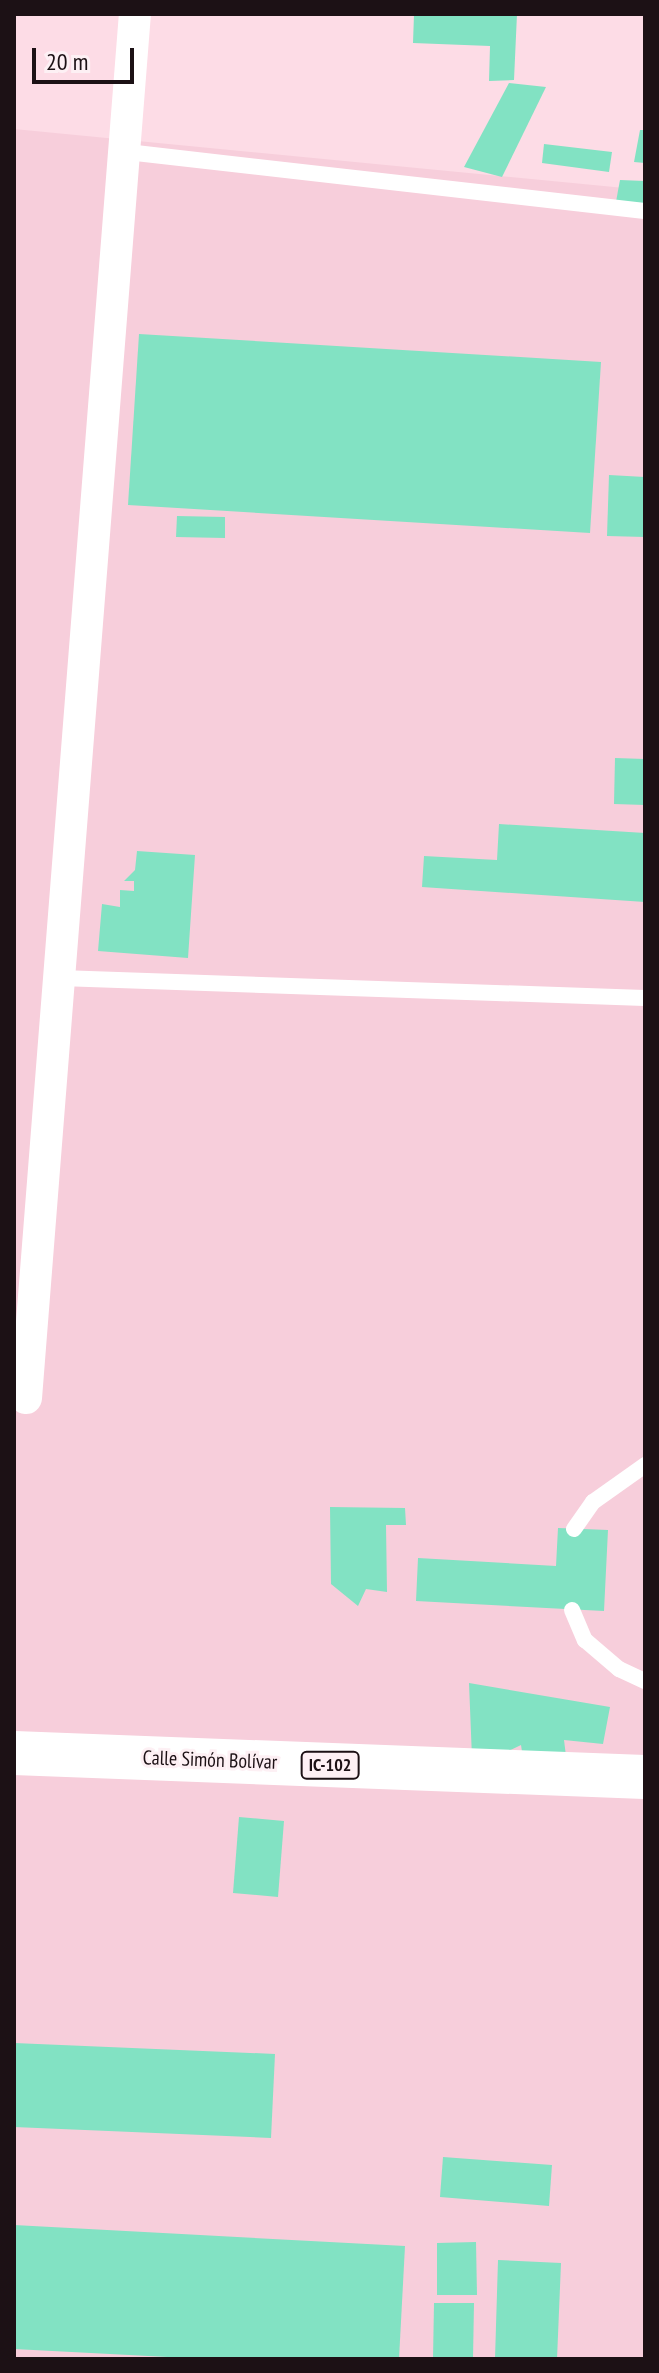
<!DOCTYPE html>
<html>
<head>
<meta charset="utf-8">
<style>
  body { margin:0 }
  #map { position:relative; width:659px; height:2373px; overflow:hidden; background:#fddce6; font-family:"PT Sans Narrow",sans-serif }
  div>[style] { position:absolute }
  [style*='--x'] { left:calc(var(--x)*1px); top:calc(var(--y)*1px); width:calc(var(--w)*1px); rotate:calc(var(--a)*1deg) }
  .built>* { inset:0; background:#f7cedb }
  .building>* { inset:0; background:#82e2c3 }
  .service>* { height:16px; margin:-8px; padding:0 8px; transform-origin:8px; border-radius:8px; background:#fff }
  .minor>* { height:32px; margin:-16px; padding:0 16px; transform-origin:16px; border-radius:16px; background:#fff }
  .primary>* { height:44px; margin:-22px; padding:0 22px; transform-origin:22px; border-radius:22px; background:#fff }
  span { translate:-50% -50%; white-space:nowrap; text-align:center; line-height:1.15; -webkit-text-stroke:6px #fdf0f4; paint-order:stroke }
  .shield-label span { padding:2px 6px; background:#fdf0f4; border:2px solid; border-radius:6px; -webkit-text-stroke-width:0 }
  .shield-label { font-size:18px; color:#1c1115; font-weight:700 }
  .street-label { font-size:20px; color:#1c1115 }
  .frame { position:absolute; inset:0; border:16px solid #1c1115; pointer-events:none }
  .scale { position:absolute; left:32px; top:48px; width:102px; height:36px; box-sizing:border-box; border:4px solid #1c1115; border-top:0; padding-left:10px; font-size:24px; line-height:28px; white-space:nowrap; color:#1c1115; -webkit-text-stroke:6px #fdf0f4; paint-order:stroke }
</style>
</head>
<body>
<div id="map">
  <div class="built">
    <div style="clip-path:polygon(14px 129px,645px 190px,645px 2359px,14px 2359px)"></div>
  </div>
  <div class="building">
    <div style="clip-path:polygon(414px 14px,517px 14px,514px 80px,489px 81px,490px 46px,413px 43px)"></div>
    <div style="clip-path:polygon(509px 83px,546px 87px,502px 177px,464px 167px)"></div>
    <div style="clip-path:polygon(640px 130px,645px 130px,645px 163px,634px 162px)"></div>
    <div style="clip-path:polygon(544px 144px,612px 152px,609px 172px,542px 163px)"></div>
    <div style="clip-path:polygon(620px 180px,645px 181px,645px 210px,615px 207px)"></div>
    <div style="clip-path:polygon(139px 334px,601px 362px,590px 533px,128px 505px)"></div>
    <div style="clip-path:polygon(609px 475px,645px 477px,645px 537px,607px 536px)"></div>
    <div style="clip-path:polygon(177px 516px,225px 517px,225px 538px,176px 537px)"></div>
    <div style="clip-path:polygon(615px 758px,645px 759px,645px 805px,614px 804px)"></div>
    <div style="clip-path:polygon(499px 824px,645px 833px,645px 902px,422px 887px,424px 856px,497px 860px)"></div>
    <div style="clip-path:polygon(137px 851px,195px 855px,188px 958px,98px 951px,102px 904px,120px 907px,120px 890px,134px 891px,134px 881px,124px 881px,135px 870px)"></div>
    <div style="clip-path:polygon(330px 1507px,405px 1508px,406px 1525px,386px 1525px,387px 1592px,366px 1589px,358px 1606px,331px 1584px)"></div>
    <div style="clip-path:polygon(558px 1528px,608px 1530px,604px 1611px,416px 1601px,418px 1558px,556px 1566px)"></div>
    <div style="clip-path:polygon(469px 1683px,610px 1707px,603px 1744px,564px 1740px,566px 1756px,523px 1758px,521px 1745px,494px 1758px,472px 1758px)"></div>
    <div style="clip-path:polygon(239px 1817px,284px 1821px,278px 1897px,233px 1893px)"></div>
    <div style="clip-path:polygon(14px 2043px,275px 2054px,271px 2138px,14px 2127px)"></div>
    <div style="clip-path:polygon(443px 2157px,552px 2165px,549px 2206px,440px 2197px)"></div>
    <div style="clip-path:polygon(14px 2225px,405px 2246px,399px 2359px,206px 2359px,14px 2349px)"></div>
    <div style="clip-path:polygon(476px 2242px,477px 2295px,437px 2295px,437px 2243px)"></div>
    <div style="clip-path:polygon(498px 2260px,561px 2263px,557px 2359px,495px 2359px)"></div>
    <div style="clip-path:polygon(434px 2303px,474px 2303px,473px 2359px,433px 2359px)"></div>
  </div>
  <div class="service">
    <div style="--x:127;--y:152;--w:521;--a:6.5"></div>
    <div style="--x:60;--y:978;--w:585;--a:1.96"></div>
    <div style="--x:574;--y:1529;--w:33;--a:-55"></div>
    <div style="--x:593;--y:1502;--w:64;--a:-35.4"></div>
    <div style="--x:572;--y:1610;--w:33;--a:67"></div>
    <div style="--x:585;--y:1640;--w:45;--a:40.5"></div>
    <div style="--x:619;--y:1669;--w:29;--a:25"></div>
  </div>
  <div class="minor">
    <div style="--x:26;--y:1398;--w:1388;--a:-85.5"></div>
  </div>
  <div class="primary">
    <div style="--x:14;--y:1753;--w:631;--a:2.18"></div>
  </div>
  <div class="shield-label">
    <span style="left:330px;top:1765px">IC-102</span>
  </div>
  <div class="street-label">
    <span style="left:210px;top:1760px;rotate:2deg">Calle Simón Bolívar</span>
  </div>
  <div class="frame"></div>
  <div class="scale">20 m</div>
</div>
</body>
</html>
